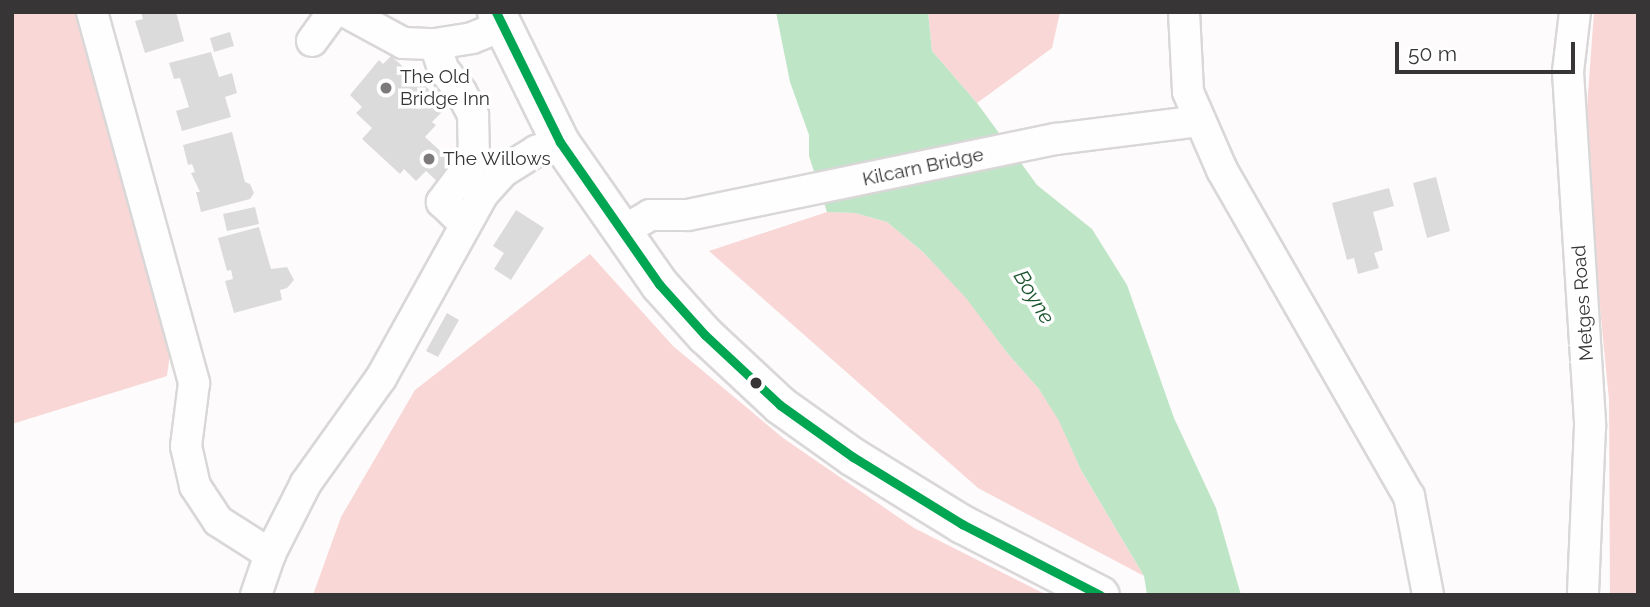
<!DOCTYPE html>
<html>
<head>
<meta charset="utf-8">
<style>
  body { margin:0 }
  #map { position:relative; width:1650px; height:607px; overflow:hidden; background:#fdfbfb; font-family:Raleway,sans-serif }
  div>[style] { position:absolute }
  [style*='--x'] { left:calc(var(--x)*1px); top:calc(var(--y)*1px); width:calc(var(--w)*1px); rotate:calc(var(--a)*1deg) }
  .green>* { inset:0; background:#f8d7d6 }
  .water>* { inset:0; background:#bfe5c7 }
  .building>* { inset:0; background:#dcdbdb }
  .roads { filter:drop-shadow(2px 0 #d9d7d7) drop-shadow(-2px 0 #d9d7d7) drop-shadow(0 2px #d9d7d7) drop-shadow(0 -2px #d9d7d7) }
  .minor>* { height:30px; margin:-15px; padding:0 15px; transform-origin:15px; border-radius:15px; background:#fffefe }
  .major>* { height:37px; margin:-18.5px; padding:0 18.5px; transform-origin:18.5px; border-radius:18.5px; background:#fffefe }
  .bus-1>* { height:9px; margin:-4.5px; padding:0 4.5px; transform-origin:4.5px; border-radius:4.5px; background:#00a651 }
  .dots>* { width:19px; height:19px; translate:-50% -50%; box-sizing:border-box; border:4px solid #fff; border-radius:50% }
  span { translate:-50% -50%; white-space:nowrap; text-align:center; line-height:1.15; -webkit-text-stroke:7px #fff; paint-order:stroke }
  .poi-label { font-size:19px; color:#373535 }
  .left { translate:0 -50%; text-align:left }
  .street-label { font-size:19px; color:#373535 }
  .water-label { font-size:21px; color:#1b552f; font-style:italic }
  .frame { position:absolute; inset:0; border:14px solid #373535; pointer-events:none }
  .scale { position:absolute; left:1395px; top:42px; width:180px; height:32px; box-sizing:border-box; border:4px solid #373535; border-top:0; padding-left:9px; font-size:21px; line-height:24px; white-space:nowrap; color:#373535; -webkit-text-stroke:5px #fff; paint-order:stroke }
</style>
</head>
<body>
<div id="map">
  <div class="green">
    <div style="clip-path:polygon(12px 12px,76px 12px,171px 345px,167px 376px,12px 424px)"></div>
    <div style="clip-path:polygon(928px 12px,1060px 12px,1052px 48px,977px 103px,932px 51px)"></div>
    <div style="clip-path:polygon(1594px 12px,1638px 12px,1638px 595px,1610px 595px,1609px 400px,1594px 245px,1586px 121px)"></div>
    <div style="clip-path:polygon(827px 212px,855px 213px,887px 222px,923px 252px,966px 297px,1008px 354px,1039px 389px,1060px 421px,1081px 470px,1144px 576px,978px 488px,709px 251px)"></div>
    <div style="clip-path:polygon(590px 254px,673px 346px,783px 438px,914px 528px,1047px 595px,313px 595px,341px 517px,415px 390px)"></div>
  </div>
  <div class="water">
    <div style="clip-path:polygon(776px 12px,928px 12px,932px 51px,977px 103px,1037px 185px,1092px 229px,1127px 285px,1174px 418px,1216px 508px,1241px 595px,1147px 595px,1144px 576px,1081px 470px,1059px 421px,1039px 389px,1008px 354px,966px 298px,923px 252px,887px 222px,855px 213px,827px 212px,809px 156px,809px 135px,790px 82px)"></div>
  </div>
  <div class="building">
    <div style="clip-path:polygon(141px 12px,176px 12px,184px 41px,145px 53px,135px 21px,143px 19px)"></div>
    <div style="clip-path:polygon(230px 32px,234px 46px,214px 52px,210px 38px)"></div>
    <div style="clip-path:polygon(211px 52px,219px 77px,232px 73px,237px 93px,225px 97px,231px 117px,182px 131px,176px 111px,189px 107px,180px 78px,174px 79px,169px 63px)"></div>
    <div style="clip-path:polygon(391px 56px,448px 106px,432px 122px,436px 125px,425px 137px,458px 167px,441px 185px,426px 171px,416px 181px,404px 169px,400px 174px,362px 139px,372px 128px,356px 113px,362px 107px,350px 95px,379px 60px,383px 64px)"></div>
    <div style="clip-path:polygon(232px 132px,245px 182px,250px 184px,254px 193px,250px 199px,201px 212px,196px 192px,200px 192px,191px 173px,195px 172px,192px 164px,188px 165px,183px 145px)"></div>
    <div style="clip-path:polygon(1436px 177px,1450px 231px,1427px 238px,1413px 183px)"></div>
    <div style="clip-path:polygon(1389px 188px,1394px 206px,1373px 212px,1383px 250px,1374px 253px,1379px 268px,1358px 274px,1354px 258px,1347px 260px,1332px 203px)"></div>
    <div style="clip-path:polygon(255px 207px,259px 224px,227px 231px,223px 214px)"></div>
    <div style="clip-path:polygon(516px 210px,544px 228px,511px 280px,494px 269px,504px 253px,493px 246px)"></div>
    <div style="clip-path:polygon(259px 227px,271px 269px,287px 267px,294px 280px,287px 288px,280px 290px,282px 300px,234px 313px,225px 281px,233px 279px,231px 270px,227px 271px,218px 238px)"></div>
    <div style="clip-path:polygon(447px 313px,459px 320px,438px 357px,426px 351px)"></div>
  </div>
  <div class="roads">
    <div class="minor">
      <div style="--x:92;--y:12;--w:385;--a:74.6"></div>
      <div style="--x:194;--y:383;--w:64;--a:97.2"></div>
      <div style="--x:186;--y:446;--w:41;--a:77.3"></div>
      <div style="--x:195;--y:486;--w:42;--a:56.7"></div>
      <div style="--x:218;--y:521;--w:62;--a:32.4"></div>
      <div style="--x:346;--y:12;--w:65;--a:28.5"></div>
      <div style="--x:403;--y:43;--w:32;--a:2"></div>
      <div style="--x:435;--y:44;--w:37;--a:-9"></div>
      <div style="--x:472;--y:38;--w:32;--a:-22"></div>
      <div style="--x:1184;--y:12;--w:80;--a:87.1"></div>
      <div style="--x:1188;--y:92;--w:85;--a:66.4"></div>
      <div style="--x:1222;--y:170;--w:376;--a:60.2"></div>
      <div style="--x:1409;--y:496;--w:101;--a:79.1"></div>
      <div style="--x:1575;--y:12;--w:60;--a:96.7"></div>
      <div style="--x:1568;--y:72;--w:355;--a:86.4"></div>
      <div style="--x:1590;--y:426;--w:169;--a:92.4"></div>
      <div style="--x:312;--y:41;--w:36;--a:-54"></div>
      <div style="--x:435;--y:44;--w:26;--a:72"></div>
      <div style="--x:443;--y:69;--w:29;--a:52"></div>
      <div style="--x:461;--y:92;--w:26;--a:62"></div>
      <div style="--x:473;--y:115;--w:44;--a:88.7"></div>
      <div style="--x:474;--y:159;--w:54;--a:126.7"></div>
      <div style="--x:442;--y:202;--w:32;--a:44"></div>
      <div style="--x:621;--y:232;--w:34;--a:-30"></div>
      <div style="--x:650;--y:215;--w:38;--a:0"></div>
      <div style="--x:688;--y:215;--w:376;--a:-11.7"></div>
      <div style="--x:1056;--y:139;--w:145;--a:-7.1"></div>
      <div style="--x:256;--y:595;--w:43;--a:-71.1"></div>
      <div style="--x:270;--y:554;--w:80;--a:-63.1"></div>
      <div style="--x:306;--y:483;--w:129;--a:-54.5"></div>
      <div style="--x:381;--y:378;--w:210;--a:-61"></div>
      <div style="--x:483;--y:194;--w:31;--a:-48"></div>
      <div style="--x:504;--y:171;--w:38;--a:-32"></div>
      <div style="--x:536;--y:151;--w:26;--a:-21"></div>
    </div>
    <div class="major">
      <div style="--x:496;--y:12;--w:145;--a:63.8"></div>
      <div style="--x:560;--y:142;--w:173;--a:55.1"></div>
      <div style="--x:659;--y:284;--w:69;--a:48"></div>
      <div style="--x:705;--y:335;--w:103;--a:43"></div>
      <div style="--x:780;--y:405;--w:90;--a:35.5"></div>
      <div style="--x:853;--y:457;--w:128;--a:31.6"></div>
      <div style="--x:962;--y:524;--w:155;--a:27.2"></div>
    </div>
  </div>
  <div class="bus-1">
    <div style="--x:496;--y:12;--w:145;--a:63.8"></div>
    <div style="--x:560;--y:142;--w:173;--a:55.1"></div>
    <div style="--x:659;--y:284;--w:69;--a:48"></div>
    <div style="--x:705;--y:335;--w:103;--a:43"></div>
    <div style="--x:780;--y:405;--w:90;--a:35.5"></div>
    <div style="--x:853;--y:457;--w:128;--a:31.6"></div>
    <div style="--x:962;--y:524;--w:155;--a:27.2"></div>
  </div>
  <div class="dots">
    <div style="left:386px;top:88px;background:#7c7a7a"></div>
    <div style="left:429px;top:159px;background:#7c7a7a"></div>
    <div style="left:756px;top:383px;background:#373535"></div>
  </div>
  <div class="poi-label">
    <span class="left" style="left:400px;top:88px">The Old<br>Bridge Inn</span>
    <span class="left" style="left:443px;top:159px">The Willows</span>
  </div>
  <div class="street-label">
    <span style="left:923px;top:167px;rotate:-12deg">Kilcarn Bridge</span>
    <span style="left:1583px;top:303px;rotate:-94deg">Metges Road</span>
  </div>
  <div class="water-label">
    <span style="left:1034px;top:297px;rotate:59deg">Boyne</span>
  </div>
  <div class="frame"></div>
  <div class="scale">50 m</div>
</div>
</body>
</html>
